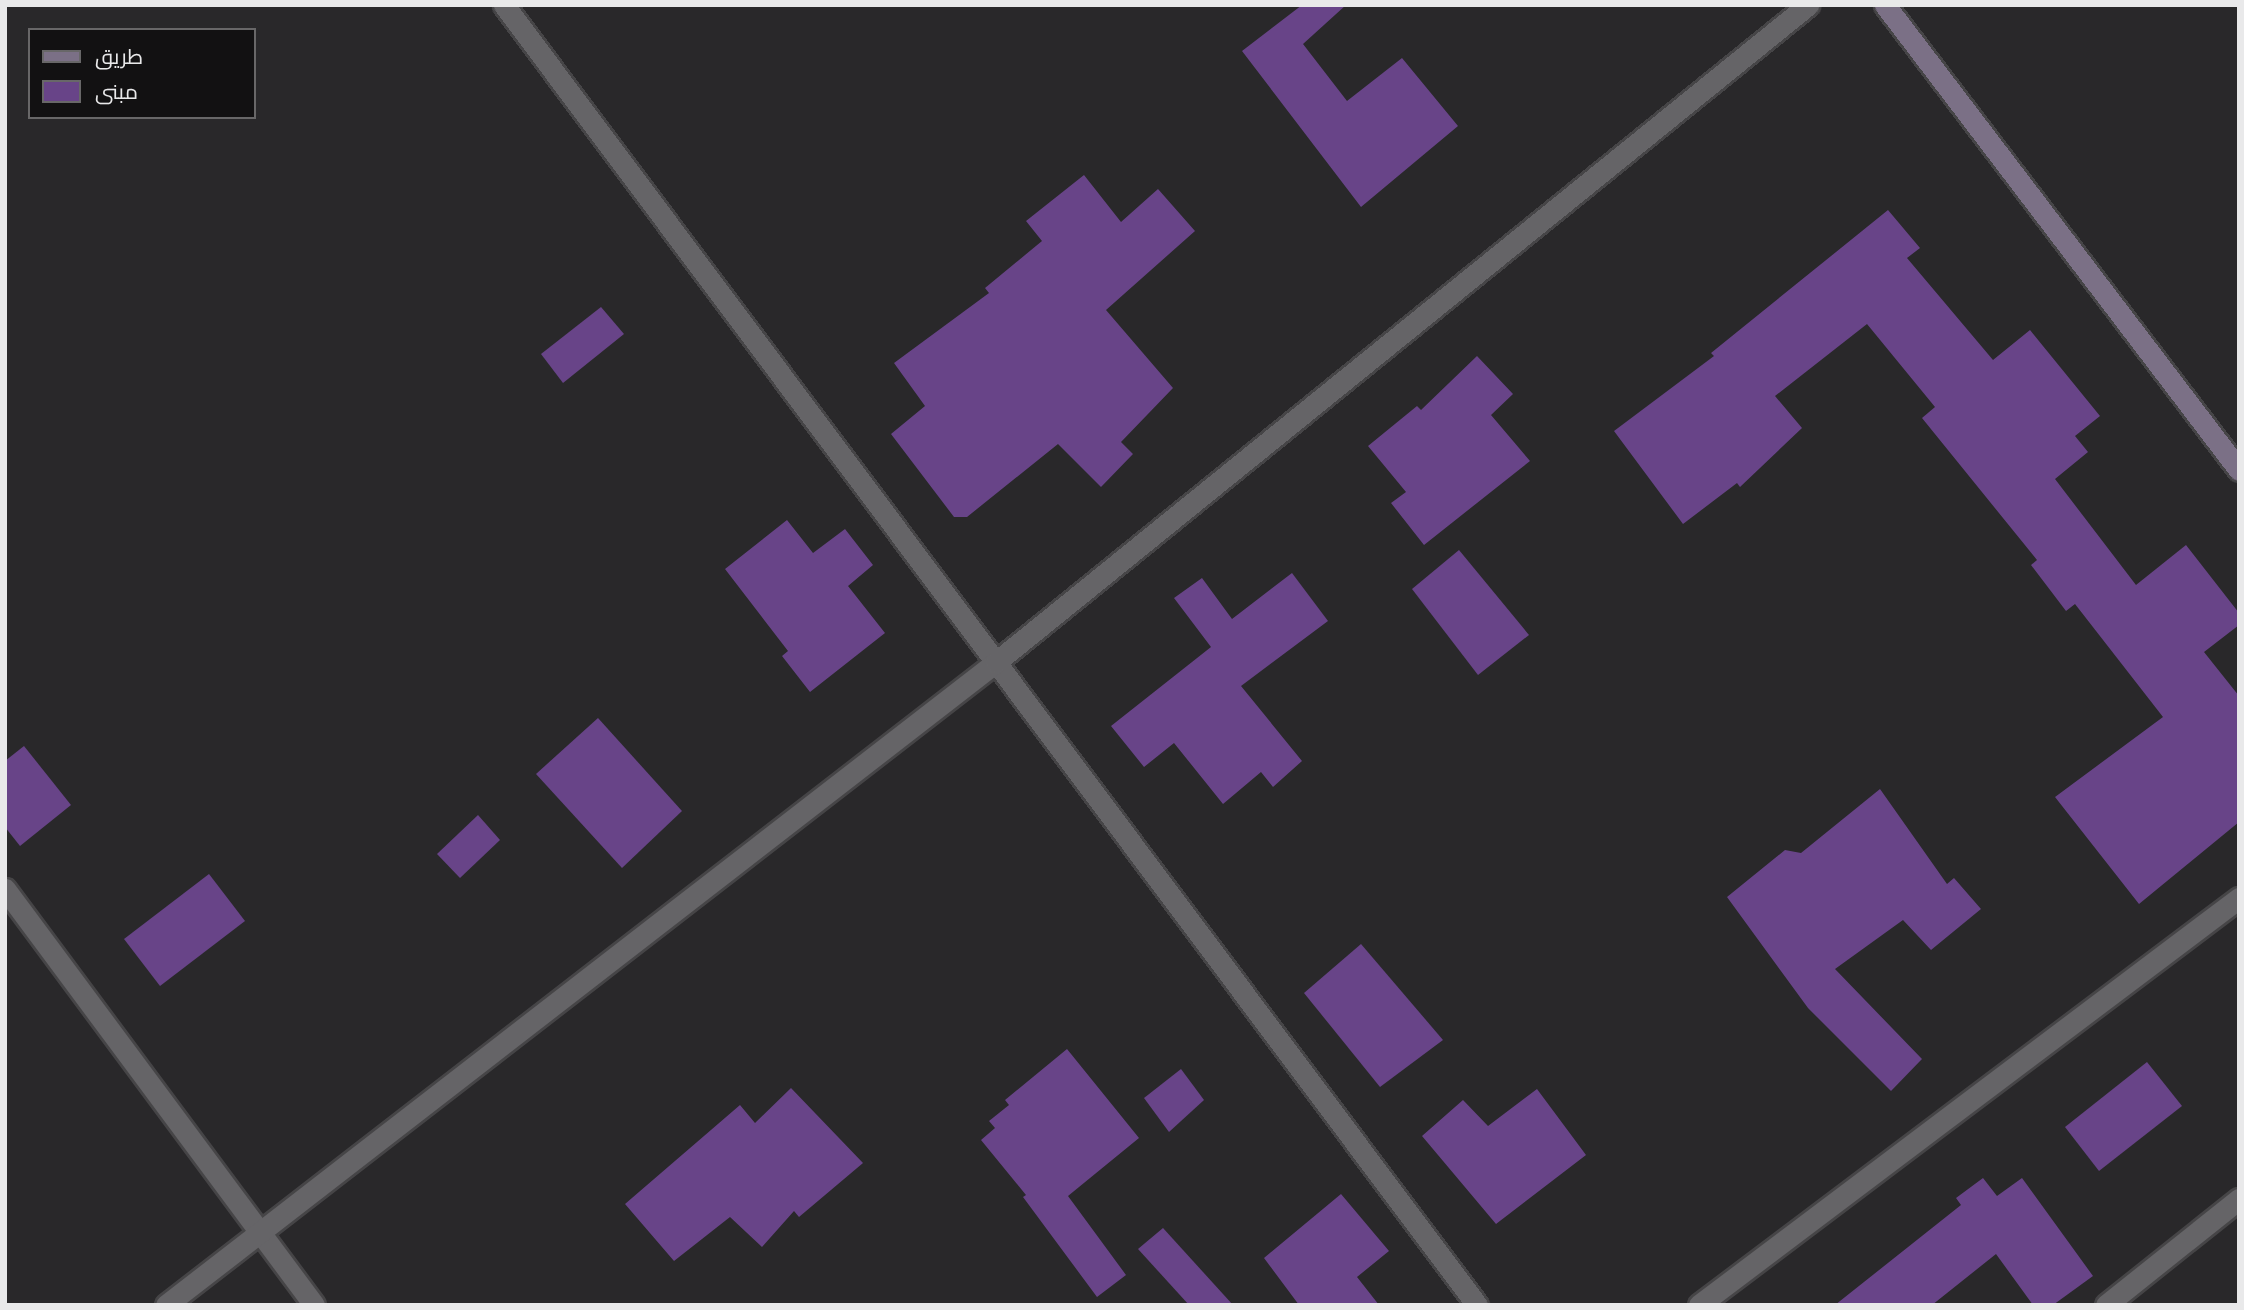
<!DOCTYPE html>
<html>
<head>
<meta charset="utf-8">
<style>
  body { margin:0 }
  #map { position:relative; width:2244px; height:1310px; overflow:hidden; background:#29282a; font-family:Merriweather,Cairo,serif }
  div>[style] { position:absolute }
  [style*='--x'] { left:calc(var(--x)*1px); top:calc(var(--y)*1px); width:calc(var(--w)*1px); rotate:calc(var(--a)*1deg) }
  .building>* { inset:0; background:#684488 }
  .roads { filter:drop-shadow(2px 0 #464547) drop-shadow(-2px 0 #464547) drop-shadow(0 2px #464547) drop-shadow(0 -2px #464547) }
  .street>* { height:21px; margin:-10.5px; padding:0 10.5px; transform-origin:10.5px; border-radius:10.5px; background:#656467 }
  .secondary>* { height:21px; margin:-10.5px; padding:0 10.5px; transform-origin:10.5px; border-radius:10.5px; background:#7b7086 }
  span { translate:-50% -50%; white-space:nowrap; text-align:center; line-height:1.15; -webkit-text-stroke:5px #121112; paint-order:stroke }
  .frame { position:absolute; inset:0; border:7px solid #e9e9ea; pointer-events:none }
  .legend { position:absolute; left:28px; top:28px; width:228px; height:91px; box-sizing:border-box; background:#121112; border:2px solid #686768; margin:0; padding:9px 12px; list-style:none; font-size:21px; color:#e9e9ea }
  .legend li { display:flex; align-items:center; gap:14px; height:35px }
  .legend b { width:35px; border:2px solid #686768 }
</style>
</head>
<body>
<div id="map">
  <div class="building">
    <div style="clip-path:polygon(1302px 5px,1346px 5px,1303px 44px,1347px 101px,1402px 58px,1458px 126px,1361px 207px,1242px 51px)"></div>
    <div style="clip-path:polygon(1084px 175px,1121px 222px,1158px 189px,1195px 231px,1106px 310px,1173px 388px,1121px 442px,1133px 454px,1101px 487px,1058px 444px,967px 517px,954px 517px,891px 434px,925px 406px,894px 363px,989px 293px,985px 288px,1042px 241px,1026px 221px)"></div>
    <div style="clip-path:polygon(1888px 210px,1920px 248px,1907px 258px,1993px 360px,2030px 330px,2100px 416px,2075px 436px,2088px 452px,2055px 479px,2136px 585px,2186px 545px,2239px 613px,2239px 625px,2204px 652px,2239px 696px,2239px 822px,2139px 904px,2055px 797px,2163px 717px,2075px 604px,2066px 611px,2031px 565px,2037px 560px,1922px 418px,1935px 407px,1867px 324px,1775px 396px,1802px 428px,1740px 487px,1737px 483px,1683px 524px,1614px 431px,1714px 356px,1711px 353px)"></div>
    <div style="clip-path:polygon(601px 307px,624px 334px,563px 383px,541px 354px)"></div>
    <div style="clip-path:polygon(1477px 356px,1513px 394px,1491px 415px,1530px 461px,1424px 545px,1391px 503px,1406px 492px,1368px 446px,1417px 406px,1421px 410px)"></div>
    <div style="clip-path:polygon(787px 520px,813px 553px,845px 529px,873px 565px,848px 586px,885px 633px,810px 692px,782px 656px,788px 651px,725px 569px)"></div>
    <div style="clip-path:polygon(1459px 550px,1529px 635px,1478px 675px,1412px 589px)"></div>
    <div style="clip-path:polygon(1292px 573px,1328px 621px,1241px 686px,1302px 761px,1273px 787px,1261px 772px,1223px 804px,1174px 743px,1144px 767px,1111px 726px,1211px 647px,1174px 598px,1202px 578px,1232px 619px)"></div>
    <div style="clip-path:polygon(598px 718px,682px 811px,622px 868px,536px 774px)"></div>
    <div style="clip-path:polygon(24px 746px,71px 805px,20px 846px,5px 827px,5px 761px)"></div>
    <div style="clip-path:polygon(1880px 789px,1947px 884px,1954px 878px,1981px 909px,1931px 950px,1903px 920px,1835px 969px,1922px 1059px,1891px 1091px,1808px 1008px,1727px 897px,1785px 850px,1801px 853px)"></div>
    <div style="clip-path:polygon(478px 815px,500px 840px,460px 878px,437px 854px)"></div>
    <div style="clip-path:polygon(209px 874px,245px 921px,160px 986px,124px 939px)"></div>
    <div style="clip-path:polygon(1361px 944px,1443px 1040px,1380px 1087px,1304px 993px)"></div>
    <div style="clip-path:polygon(1067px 1049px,1139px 1138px,1068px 1196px,1126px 1275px,1097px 1297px,1023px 1197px,1026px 1195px,981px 1140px,995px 1128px,989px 1121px,1009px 1105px,1005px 1100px)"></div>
    <div style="clip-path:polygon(2147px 1062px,2182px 1106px,2099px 1171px,2065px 1127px)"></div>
    <div style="clip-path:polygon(1181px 1069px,1204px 1100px,1169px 1132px,1144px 1098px)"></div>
    <div style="clip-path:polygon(791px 1088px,863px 1163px,799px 1217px,794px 1211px,762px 1247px,730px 1217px,674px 1261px,625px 1204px,740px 1105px,755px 1123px)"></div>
    <div style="clip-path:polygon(1537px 1089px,1586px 1155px,1496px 1224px,1422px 1136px,1463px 1100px,1488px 1126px)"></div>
    <div style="clip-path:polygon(1983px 1178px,1997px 1196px,2022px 1178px,2093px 1276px,2053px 1305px,2033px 1305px,1996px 1254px,1932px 1305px,1835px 1305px,1961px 1205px,1956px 1198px)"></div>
    <div style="clip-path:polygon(1341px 1194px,1389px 1251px,1357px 1277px,1379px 1305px,1299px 1305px,1264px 1258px)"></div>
    <div style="clip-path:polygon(1163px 1228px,1233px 1305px,1189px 1305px,1138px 1249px)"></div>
  </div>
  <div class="roads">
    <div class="street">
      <div style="--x:504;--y:5;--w:1624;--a:53.19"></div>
      <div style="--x:5;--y:889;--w:518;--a:53.4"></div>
      <div style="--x:166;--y:1305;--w:1050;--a:-37.76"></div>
      <div style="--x:996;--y:662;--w:1045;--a:-38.98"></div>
      <div style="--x:1699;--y:1305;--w:676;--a:-37.01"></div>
      <div style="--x:2106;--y:1305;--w:170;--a:-38.6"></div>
    </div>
    <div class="secondary">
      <div style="--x:1885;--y:5;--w:584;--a:52.72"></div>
    </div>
  </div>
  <div class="frame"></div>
  <ul class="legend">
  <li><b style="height:9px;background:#7b7086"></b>طريق</li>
  <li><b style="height:19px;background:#684488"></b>مبنى</li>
  </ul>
</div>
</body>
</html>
